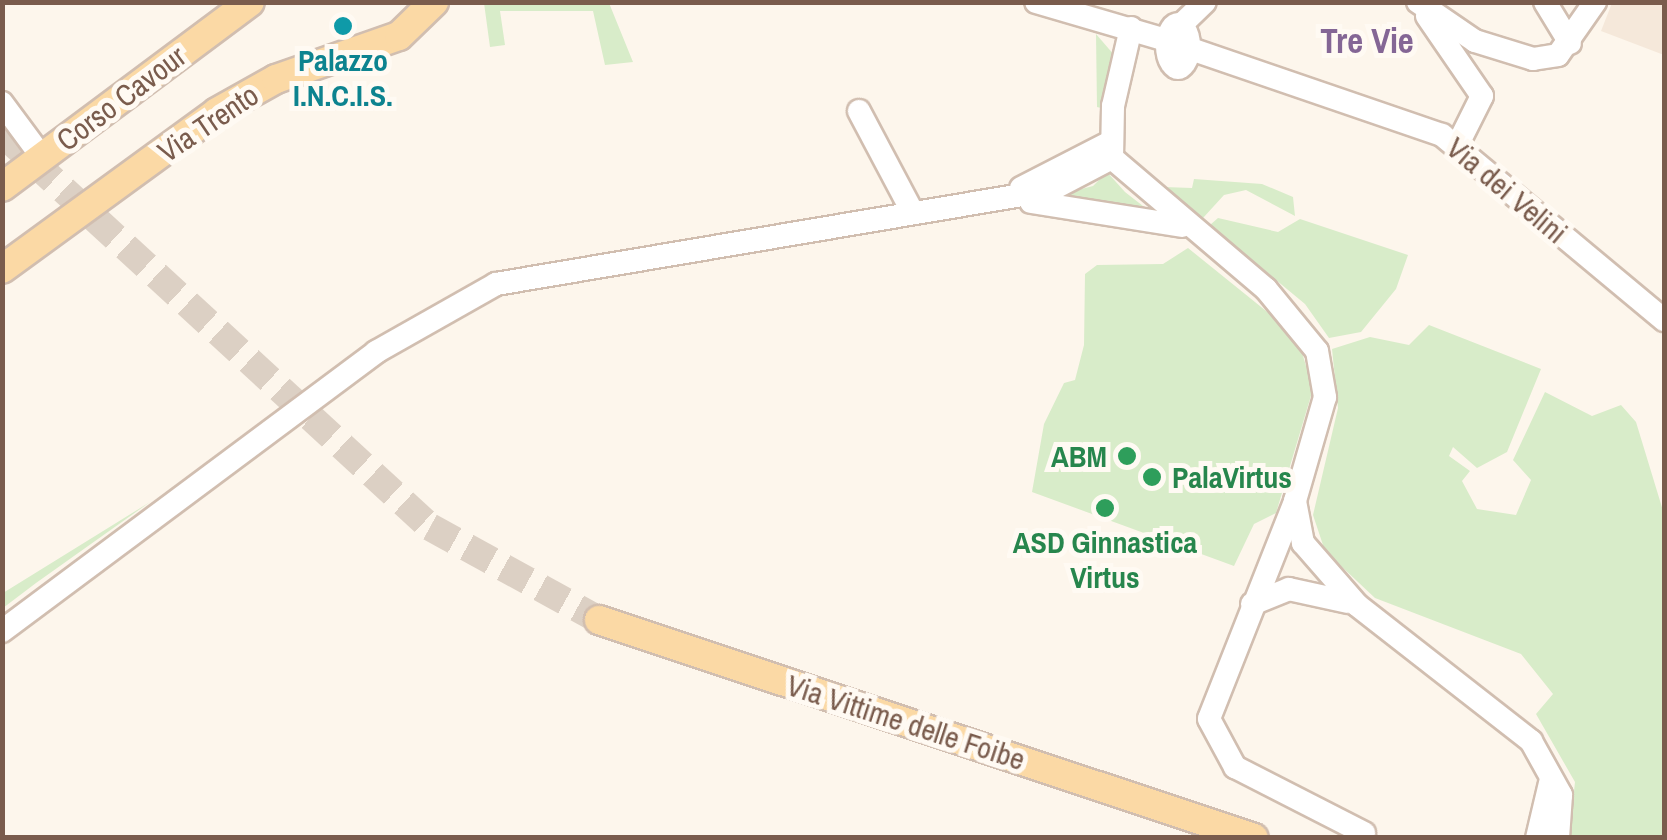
<!DOCTYPE html>
<html>
<head>
<meta charset="utf-8">
<style>
  body { margin:0 }
  #map { position:relative; width:1667px; height:840px; overflow:hidden; background:#fdf6ec; font-family:"Archivo Narrow",sans-serif }
  div>[style] { position:absolute }
  [style*='--x'] { left:calc(var(--x)*1px); top:calc(var(--y)*1px); width:calc(var(--w)*1px); rotate:calc(var(--a)*1deg) }
  .residential>* { inset:0; background:#f5e8da }
  .green>* { inset:0; background:#d8ecc9 }
  .major-tunnel>* { height:28px; margin-top:-14px; transform-origin:0; background:repeating-linear-gradient(90deg,#dcd0c4 0 28px,transparent 0 42px) }
  .roads { filter:drop-shadow(2px 0 #d1beb0) drop-shadow(-2px 0 #d1beb0) drop-shadow(0 2px #d1beb0) drop-shadow(0 -2px #d1beb0) }
  .minor>* { height:22px; margin:-11px; padding:0 11px; transform-origin:11px; border-radius:11px; background:#fff }
  .minor>.ring { margin:-11px; padding:0; box-sizing:content-box; background:none; border:22px solid #fff; border-radius:50% }
  .major>* { height:28px; margin:-14px; padding:0 14px; transform-origin:14px; border-radius:14px; background:#fbd9a5 }
  .dots>* { width:28px; height:28px; translate:-50% -50%; box-sizing:border-box; border:5px solid #fffaf3; border-radius:50% }
  span { translate:-50% -50%; white-space:nowrap; text-align:center; line-height:1.15; -webkit-text-stroke:10px #fffaf3; paint-order:stroke }
  .culture-label { font-size:30px; color:#0d838f; font-weight:700 }
  .street-label { font-size:30px; color:#7a5c4d }
  .leisure-label { font-size:30px; color:#27864d; font-weight:700 }
  .right { translate:-100% -50%; text-align:right }
  .left { translate:0 -50%; text-align:left }
  .quarter-label { font-size:35px; color:#846695; font-weight:700 }
  .frame { position:absolute; inset:0; border:5px solid #7a5c4d; pointer-events:none }
</style>
</head>
<body>
<div id="map">
  <div class="residential">
    <div style="clip-path:polygon(1612px 3px,1664px 3px,1664px 55px,1601px 31px)"></div>
  </div>
  <div class="green">
    <div style="clip-path:polygon(484px 3px,609px 3px,633px 62px,605px 65px,593px 11px,500px 11px,505px 45px,490px 47px)"></div>
    <div style="clip-path:polygon(1096px 34px,1115px 56px,1105px 109px,1097px 107px)"></div>
    <div style="clip-path:polygon(1107px 172px,1125px 192px,1152px 213px,1058px 195px,1093px 186px)"></div>
    <div style="clip-path:polygon(1194px 179px,1262px 184px,1293px 197px,1295px 216px,1246px 190px,1224px 195px,1203px 218px,1164px 187px,1192px 188px)"></div>
    <div style="clip-path:polygon(1218px 218px,1278px 232px,1300px 219px,1408px 255px,1396px 289px,1361px 332px,1329px 338px,1305px 304px,1210px 225px)"></div>
    <div style="clip-path:polygon(1188px 248px,1297px 336px,1313px 389px,1276px 513px,1254px 524px,1234px 566px,1032px 492px,1044px 424px,1064px 383px,1075px 380px,1084px 345px,1085px 274px,1097px 265px,1163px 264px)"></div>
    <div style="clip-path:polygon(1429px 325px,1541px 369px,1507px 452px,1477px 468px,1453px 447px,1449px 456px,1470px 471px,1462px 481px,1477px 509px,1516px 515px,1531px 480px,1513px 460px,1545px 392px,1592px 416px,1621px 405px,1636px 422px,1664px 514px,1664px 837px,1569px 837px,1575px 782px,1536px 714px,1553px 694px,1521px 654px,1375px 598px,1325px 551px,1313px 515px,1338px 408px,1332px 349px,1370px 337px,1409px 345px)"></div>
    <div style="clip-path:polygon(150px 502px,36px 583px,3px 608px,3px 593px)"></div>
  </div>
  <div class="major-tunnel">
    <div style="--x:2;--y:133;--w:582;--a:42.63"></div>
    <div style="--x:430;--y:527;--w:193;--a:28.8"></div>
  </div>
  <div class="roads">
    <div class="minor">
      <div style="--x:1036;--y:2;--w:139;--a:16.3"></div>
      <div style="--x:1418;--y:2;--w:69;--a:34.4"></div>
      <div style="--x:1475;--y:41;--w:61;--a:17.2"></div>
      <div style="--x:1533;--y:59;--w:25;--a:-9"></div>
      <div style="--x:1558;--y:55;--w:65;--a:-55.1"></div>
      <div style="--x:1545;--y:2;--w:48;--a:58.6"></div>
      <div style="--x:1427;--y:16;--w:97;--a:55.5"></div>
      <div style="--x:1482;--y:96;--w:56;--a:116.6"></div>
      <div class="ring" style="left:1167px;top:24px;width:-2px;height:-2px"></div>
      <div style="--x:1181;--y:25;--w:33;--a:-44"></div>
      <div style="--x:1131;--y:28;--w:80;--a:103"></div>
      <div style="--x:1113;--y:106;--w:52;--a:91.1"></div>
      <div style="--x:1112;--y:158;--w:202;--a:40.4"></div>
      <div style="--x:1266;--y:289;--w:80;--a:50.6"></div>
      <div style="--x:1317;--y:351;--w:47;--a:80.1"></div>
      <div style="--x:1325;--y:397;--w:108;--a:106.1"></div>
      <div style="--x:1295;--y:501;--w:43;--a:79.2"></div>
      <div style="--x:1303;--y:543;--w:82;--a:48.9"></div>
      <div style="--x:1357;--y:605;--w:221;--a:38"></div>
      <div style="--x:1531;--y:741;--w:62;--a:60.9"></div>
      <div style="--x:1561;--y:795;--w:43;--a:94"></div>
      <div style="--x:1179;--y:45;--w:278;--a:18.9"></div>
      <div style="--x:1442;--y:135;--w:289;--a:39.8"></div>
      <div style="--x:2;--y:103;--w:67;--a:53.5"></div>
      <div style="--x:859;--y:111;--w:115;--a:62.1"></div>
      <div style="--x:1021;--y:188;--w:99;--a:-27.1"></div>
      <div style="--x:1031;--y:202;--w:153;--a:9"></div>
      <div style="--x:1294;--y:504;--w:231;--a:111.6"></div>
      <div style="--x:1209;--y:719;--w:55;--a:61.6"></div>
      <div style="--x:1235;--y:767;--w:145;--a:27.1"></div>
      <div style="--x:1252;--y:604;--w:40;--a:-22"></div>
      <div style="--x:1289;--y:589;--w:60;--a:12.4"></div>
      <div style="--x:2;--y:631;--w:467;--a:-36.7"></div>
      <div style="--x:376;--y:352;--w:138;--a:-29.5"></div>
      <div style="--x:496;--y:284;--w:563;--a:-9.61"></div>
      <div style="--x:1051;--y:190;--w:69;--a:-27.7"></div>
      <div style="--x:1537;--y:838;--w:57;--a:-76.7"></div>
    </div>
    <div class="major">
      <div style="--x:2;--y:187;--w:309;--a:-36.7"></div>
      <div style="--x:2;--y:269;--w:266;--a:-36.1"></div>
      <div style="--x:217;--y:112;--w:68;--a:-29.2"></div>
      <div style="--x:276;--y:79;--w:130;--a:-19.3"></div>
      <div style="--x:399;--y:36;--w:49;--a:-44.2"></div>
      <div style="--x:599;--y:620;--w:690;--a:18.41"></div>
    </div>
  </div>
  <div class="dots">
    <div style="left:343px;top:26px;background:#0f9aa8"></div>
    <div style="left:1127px;top:456px;background:#2e9e5b"></div>
    <div style="left:1152px;top:477px;background:#2e9e5b"></div>
    <div style="left:1105px;top:508px;background:#2e9e5b"></div>
  </div>
  <div class="culture-label">
    <span style="left:343px;top:77px">Palazzo<br>I.N.C.I.S.</span>
  </div>
  <div class="street-label">
    <span style="left:121px;top:98px;rotate:-37deg">Corso Cavour</span>
    <span style="left:208px;top:123px;rotate:-34deg">Via Trento</span>
    <span style="left:1507px;top:190px;rotate:40deg">Via dei Velini</span>
    <span style="left:906px;top:722px;rotate:18deg">Via Vittime delle Foibe</span>
  </div>
  <div class="leisure-label">
    <span class="right" style="left:1107px;top:456px">ABM</span>
    <span class="left" style="left:1172px;top:477px">PalaVirtus</span>
    <span style="left:1105px;top:559px">ASD Ginnastica<br>Virtus</span>
  </div>
  <div class="quarter-label">
    <span style="left:1367px;top:41px">Tre Vie</span>
  </div>
  <div class="frame"></div>
</div>
</body>
</html>
